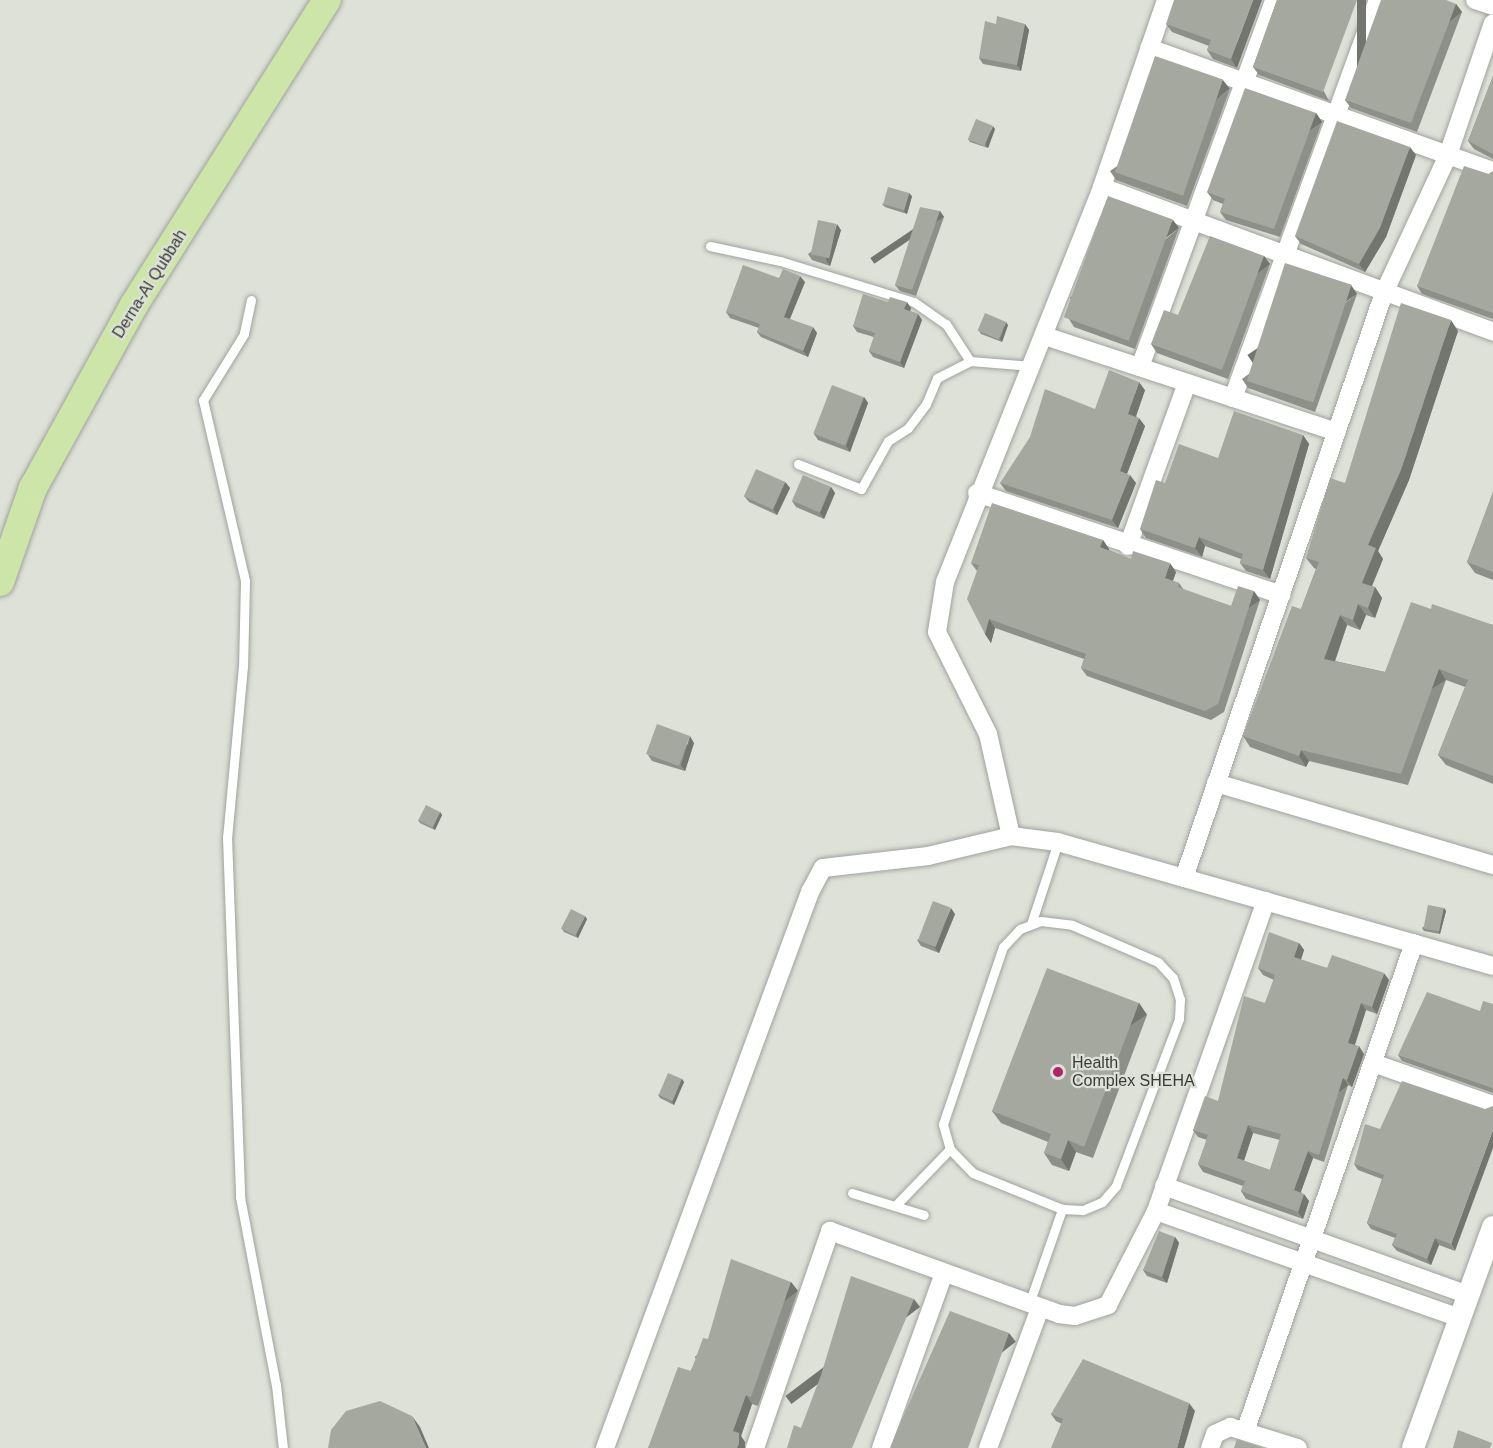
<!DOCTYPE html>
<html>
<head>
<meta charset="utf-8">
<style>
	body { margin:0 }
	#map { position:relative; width:1493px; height:1448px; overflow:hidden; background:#dde1d8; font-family:Arial,sans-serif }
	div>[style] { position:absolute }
	.roads { filter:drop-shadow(0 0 2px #9fa39b) drop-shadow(0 0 2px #9fa39b) }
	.service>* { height:9px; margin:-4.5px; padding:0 4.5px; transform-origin:4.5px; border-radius:4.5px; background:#fff }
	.minor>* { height:18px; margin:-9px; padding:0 9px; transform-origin:9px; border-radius:9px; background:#fff }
	.tertiary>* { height:22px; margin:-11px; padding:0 11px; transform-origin:11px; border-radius:11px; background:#fff }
	.primary>* { height:28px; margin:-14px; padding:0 14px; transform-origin:14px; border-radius:14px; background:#cee5aa }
	.wall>* { inset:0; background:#8d9089 }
	.shaded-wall>* { inset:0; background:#73766f; transform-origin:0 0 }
	.building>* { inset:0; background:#a4a89f; transform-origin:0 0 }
	.dots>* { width:16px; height:16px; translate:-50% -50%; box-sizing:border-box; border:3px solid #dde1d8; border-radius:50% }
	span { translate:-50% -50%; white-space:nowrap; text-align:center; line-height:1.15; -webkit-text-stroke:4.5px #dde1d8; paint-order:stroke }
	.street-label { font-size:16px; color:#393b37 }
	.poi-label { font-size:16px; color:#393b37 }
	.left { translate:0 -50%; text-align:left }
</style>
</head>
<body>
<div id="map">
	<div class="roads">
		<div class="service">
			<i style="left:710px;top:246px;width:72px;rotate:12.1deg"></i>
			<i style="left:780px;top:261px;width:140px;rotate:17deg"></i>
			<i style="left:914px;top:302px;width:39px;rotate:35deg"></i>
			<i style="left:946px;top:324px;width:44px;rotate:57deg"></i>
			<i style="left:251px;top:300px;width:35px;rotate:102deg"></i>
			<i style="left:244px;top:334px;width:78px;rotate:121.8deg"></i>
			<i style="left:203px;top:400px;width:186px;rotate:76.9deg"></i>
			<i style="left:245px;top:581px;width:85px;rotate:91.3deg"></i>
			<i style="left:243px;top:666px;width:172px;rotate:95.3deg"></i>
			<i style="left:227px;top:837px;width:360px;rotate:87.9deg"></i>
			<i style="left:240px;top:1197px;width:191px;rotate:79.2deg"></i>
			<i style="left:276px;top:1385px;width:63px;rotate:83.7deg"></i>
			<i style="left:798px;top:464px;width:68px;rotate:21.6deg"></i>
			<i style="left:861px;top:489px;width:55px;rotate:-60.6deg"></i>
			<i style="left:888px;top:441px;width:24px;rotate:-33deg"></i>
			<i style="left:908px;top:428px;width:30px;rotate:-53deg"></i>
			<i style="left:926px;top:404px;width:28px;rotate:-67deg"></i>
			<i style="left:937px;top:378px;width:37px;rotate:-27deg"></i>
			<i style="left:970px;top:361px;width:62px;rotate:4.6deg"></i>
			<i style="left:1041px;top:921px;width:31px;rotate:7deg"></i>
			<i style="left:1072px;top:925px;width:94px;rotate:23.3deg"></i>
			<i style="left:1158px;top:962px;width:22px;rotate:47deg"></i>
			<i style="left:1173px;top:978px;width:22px;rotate:72deg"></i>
			<i style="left:1180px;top:999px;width:20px;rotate:93deg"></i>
			<i style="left:1179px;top:1019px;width:178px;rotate:110.7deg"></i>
			<i style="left:1116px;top:1186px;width:21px;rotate:131deg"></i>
			<i style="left:1102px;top:1202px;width:21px;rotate:157deg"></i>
			<i style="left:1083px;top:1210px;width:21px;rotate:-177deg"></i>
			<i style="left:1062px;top:1209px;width:96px;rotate:-158deg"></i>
			<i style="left:973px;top:1173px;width:33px;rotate:-134deg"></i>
			<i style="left:950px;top:1149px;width:26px;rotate:-106deg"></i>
			<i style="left:943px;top:1124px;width:187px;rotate:-71.3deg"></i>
			<i style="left:1003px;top:947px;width:25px;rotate:-47deg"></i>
			<i style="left:1020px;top:929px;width:22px;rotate:-21deg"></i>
			<i style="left:1031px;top:924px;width:86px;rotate:-71.8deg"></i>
			<i style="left:852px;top:1193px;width:75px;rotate:17deg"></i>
			<i style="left:895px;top:1206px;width:79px;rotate:-46deg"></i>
			<i style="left:1029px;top:1304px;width:101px;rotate:-70.8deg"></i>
		</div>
		<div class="minor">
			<i style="left:1475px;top:0;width:19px;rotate:18deg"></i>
			<i style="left:1149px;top:48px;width:365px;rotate:19.7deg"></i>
			<i style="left:1102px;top:187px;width:417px;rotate:20.3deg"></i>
			<i style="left:1045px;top:336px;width:307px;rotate:18.2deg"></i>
			<i style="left:1140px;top:367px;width:391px;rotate:-69.9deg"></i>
			<i style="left:1233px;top:398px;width:424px;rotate:-70deg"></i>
			<i style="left:977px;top:493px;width:321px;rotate:18.5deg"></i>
			<i style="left:1128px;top:546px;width:173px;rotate:-70.1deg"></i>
			<i style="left:1216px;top:783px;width:289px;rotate:16.5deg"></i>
			<i style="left:1011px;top:836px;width:105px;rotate:-102.7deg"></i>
			<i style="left:988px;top:734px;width:114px;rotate:-116.6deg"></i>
			<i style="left:937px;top:632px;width:51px;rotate:-80.9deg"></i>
			<i style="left:945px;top:582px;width:425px;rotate:-68.3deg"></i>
			<i style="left:1102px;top:187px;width:198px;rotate:-71.1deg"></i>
			<i style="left:1184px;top:878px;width:618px;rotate:-71.13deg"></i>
			<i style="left:1384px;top:293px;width:152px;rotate:-65.1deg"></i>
			<i style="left:1448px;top:155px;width:139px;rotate:-71.2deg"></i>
			<i style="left:1373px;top:1063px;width:127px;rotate:19.3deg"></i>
			<i style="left:1164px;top:1186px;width:323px;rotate:19.7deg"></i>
			<i style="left:1156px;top:1211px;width:322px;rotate:19.4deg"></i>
			<i style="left:1246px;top:1429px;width:514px;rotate:-70.93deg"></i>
			<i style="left:605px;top:1448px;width:593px;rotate:-69.76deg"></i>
			<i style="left:810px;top:892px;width:27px;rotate:-62deg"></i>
			<i style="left:823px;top:868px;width:106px;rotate:-6.5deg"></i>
			<i style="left:928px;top:856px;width:85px;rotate:-13.5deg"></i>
			<i style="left:1011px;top:836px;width:47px;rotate:7.3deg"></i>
			<i style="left:1058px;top:842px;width:452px;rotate:15.9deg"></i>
			<i style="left:755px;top:1448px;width:230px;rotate:-70.9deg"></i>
			<i style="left:830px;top:1231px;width:244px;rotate:19.9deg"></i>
			<i style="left:1059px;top:1314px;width:16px;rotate:7deg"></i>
			<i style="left:1075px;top:1316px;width:35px;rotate:-18deg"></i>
			<i style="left:1108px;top:1305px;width:106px;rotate:-62.9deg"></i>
			<i style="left:1156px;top:1211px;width:329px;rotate:-70.5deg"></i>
			<i style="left:881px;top:1448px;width:186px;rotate:-70.2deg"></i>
			<i style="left:988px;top:1448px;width:149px;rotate:-69.6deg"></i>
			<i style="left:1210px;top:1448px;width:15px;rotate:-70deg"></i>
			<i style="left:1215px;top:1434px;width:17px;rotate:-25deg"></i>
			<i style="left:1230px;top:1427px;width:71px;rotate:17.2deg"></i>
		</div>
		<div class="tertiary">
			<i style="left:1413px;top:1448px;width:235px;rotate:-70.1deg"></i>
		</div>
		<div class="primary">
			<i style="left:0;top:582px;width:100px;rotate:-70.7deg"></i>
			<i style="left:33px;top:488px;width:209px;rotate:-61.1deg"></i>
			<i style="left:134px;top:305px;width:361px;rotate:-57.7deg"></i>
		</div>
	</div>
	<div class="wall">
		<i style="clip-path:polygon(1236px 0,1237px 68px,1213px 59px,1207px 50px,1209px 46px,1172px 32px,1166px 24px)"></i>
		<i style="clip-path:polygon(1277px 0,1329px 101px,1259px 75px,1253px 67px)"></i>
		<i style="clip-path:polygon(1456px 4px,1462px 12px,1417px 132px,1351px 108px,1345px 100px)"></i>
		<i style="clip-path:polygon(996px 24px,1025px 24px,1029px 30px,1021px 71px,983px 64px,979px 58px)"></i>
		<i style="clip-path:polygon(1493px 76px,1493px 159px,1474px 149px,1468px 141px)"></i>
		<i style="clip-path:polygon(1230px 89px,1187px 206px,1116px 180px,1110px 171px)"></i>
		<i style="clip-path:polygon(1316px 113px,1322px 122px,1280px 237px,1226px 220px,1220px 212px,1223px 204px,1213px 200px,1207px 192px)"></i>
		<i style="clip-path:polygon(995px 129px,988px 148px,970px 142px,968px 139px)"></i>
		<i style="clip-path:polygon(1416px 155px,1386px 237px,1365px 272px,1301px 244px,1295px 236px)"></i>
		<i style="clip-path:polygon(1493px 171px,1493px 319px,1422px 294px,1417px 286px,1489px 174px)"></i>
		<i style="clip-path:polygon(912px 196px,907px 214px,885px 207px,882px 204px)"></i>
		<i style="clip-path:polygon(940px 211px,944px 217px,916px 296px,900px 291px,895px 285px)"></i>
		<i style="clip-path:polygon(1179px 228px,1135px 349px,1074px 327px,1069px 319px)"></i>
		<i style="clip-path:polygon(841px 230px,830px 266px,812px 260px,808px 254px)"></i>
		<i style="clip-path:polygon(1264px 256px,1270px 264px,1228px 379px,1157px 353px,1151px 344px,1178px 315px)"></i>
		<i style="clip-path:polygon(779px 278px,805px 282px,790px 319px,817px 333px,808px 357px,761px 337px,757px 332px,759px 328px,730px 318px,726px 312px)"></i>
		<i style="clip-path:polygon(1357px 294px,1315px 412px,1248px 388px,1242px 379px)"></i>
		<i style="clip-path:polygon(888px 302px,911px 308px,910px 311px,918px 314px,922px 320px,904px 368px,873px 357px,869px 351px,874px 337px,857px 332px,853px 326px)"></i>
		<i style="clip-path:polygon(1008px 325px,1002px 342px,981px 334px,979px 331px)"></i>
		<i style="clip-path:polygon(1458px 331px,1409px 480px,1378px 551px,1383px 559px,1372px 586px,1375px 587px,1382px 598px,1375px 618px,1366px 615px,1360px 630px,1347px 625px,1335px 661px,1385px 672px,1431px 609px,1493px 625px,1493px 784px,1446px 765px,1438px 755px,1465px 687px,1446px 680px,1408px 785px,1309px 761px,1306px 767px,1250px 747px,1243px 736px,1301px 609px,1316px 569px,1314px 568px,1306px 558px,1345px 483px)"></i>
		<i style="clip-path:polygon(1145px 390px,1136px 416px,1145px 426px,1127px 474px,1136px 483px,1118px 528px,1006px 491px,1000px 483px,1095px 409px)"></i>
		<i style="clip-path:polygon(864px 397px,868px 403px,850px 452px,818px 440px,814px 434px)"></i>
		<i style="clip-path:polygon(1303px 435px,1309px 444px,1270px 579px,1246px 571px,1240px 563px,1241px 559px,1205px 546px,1202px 557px,1146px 538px,1140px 529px,1165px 483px,1218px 458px)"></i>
		<i style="clip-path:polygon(785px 482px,790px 488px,777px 515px,749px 502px,744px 496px)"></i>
		<i style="clip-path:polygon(831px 487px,835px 493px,824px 519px,796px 507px,792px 501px)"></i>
		<i style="clip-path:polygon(1493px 492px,1493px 580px,1475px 573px,1467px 562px)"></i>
		<i style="clip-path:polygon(1103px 540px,1109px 549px,1109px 550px,1131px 559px,1176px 572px,1173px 581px,1179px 583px,1184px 590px,1231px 606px,1260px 600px,1224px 712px,1211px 720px,1087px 676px,1081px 668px,1084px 659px,995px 628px,991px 643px,985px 634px,977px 571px,971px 563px)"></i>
		<i style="clip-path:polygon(694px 743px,685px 771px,652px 761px,648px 755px)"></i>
		<i style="clip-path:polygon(440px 812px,442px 815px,435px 830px,420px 823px,418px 820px)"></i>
		<i style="clip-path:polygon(1444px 908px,1446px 911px,1440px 934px,1424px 931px,1422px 928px)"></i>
		<i style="clip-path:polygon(955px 914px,939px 953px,921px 946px,917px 940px)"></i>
		<i style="clip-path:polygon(587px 919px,578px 938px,564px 932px,562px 929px)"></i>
		<i style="clip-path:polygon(evenodd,1299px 943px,1304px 950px,1301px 960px,1327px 968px,1389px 980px,1377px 1014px,1366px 1010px,1355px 1045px,1364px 1054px,1352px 1087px,1348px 1085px,1324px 1162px,1313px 1158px,1301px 1192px,1309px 1201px,1303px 1219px,1246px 1199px,1241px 1191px,1243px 1186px,1203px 1172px,1198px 1164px,1207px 1140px,1198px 1137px,1193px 1130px,1218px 1101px,1265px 1003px,1274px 980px,1263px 975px,1258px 968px,1299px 943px,1253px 1133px,1280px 1140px,1270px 1170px,1244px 1161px,1253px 1133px)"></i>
		<i style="clip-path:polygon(1139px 1003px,1147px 1015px,1093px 1158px,1076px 1152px,1069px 1171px,1052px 1165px,1044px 1153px,1048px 1142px,1001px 1123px,992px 1111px)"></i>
		<i style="clip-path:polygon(1493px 1004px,1493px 1093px,1402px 1061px,1398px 1055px)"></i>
		<i style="clip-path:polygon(682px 1079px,684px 1082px,674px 1105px,660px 1098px,658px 1095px)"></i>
		<i style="clip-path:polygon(1380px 1129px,1455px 1251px,1439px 1245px,1431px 1265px,1397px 1251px,1392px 1245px,1395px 1238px,1371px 1229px,1367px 1223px,1382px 1179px,1358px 1170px,1354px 1164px)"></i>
		<i style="clip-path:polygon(1175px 1237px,1179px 1243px,1167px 1283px,1147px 1276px,1143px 1270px)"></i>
		<i style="clip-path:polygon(791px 1282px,798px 1291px,758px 1406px,752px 1404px,741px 1436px,745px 1442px,745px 1448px,648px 1448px,708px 1339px)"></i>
		<i style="clip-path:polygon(1195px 1411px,1062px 1424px,1056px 1421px,1051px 1414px)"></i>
	</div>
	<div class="shaded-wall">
		<i style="clip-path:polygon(1253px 0,1262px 0,1237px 68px,1231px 59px)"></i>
		<i style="left:1357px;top:0;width:9px;height:98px"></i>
		<i style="left:1456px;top:4px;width:10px;height:127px;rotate:53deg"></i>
		<i style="clip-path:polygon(1025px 24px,1029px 30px,1021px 71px,1017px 65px)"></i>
		<i style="left:1223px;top:80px;width:11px;height:126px;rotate:52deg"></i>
		<i style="left:1316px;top:113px;width:11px;height:123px;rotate:56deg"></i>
		<i style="clip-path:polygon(993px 126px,995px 129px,988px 148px,985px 144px)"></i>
		<i style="clip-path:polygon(1410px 147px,1416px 155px,1386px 237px,1365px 272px,1359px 264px)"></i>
		<i style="clip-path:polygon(909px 193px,912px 196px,907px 214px,904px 211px)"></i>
		<i style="left:940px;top:211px;width:7px;height:84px;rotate:56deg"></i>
		<i style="left:1173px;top:220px;width:10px;height:129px;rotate:53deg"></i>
		<i style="clip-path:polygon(837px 224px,841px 230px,830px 266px,826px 260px)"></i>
		<i style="left:1264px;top:256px;width:10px;height:121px;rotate:53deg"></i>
		<i style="clip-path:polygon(800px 276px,805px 282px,788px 323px,784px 317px)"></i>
		<i style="left:1351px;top:285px;width:11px;height:125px;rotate:56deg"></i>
		<i style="clip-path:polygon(907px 302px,911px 308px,909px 315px,904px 309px)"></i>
		<i style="clip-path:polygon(918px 314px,922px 320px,904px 368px,900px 362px)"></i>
		<i style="clip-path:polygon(1451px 320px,1458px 331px,1409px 480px,1378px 551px,1383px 559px,1369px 593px,1362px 583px,1368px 545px)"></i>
		<i style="clip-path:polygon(1006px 322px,1008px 325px,1002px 342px,1000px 339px)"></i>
		<i style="clip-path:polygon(813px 327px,817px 333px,808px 357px,803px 351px)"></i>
		<i style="clip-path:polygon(1139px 382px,1145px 390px,1134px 422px,1128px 414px)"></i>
		<i style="clip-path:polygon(864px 397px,868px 403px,850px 452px,846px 446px)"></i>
		<i style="clip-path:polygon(1139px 418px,1145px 426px,1125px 479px,1120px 471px)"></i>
		<i style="clip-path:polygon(1303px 435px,1309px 444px,1270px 579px,1263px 570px)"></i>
		<i style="clip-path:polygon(1130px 475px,1136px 483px,1118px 528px,1112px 520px)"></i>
		<i style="clip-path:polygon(785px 482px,790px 488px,777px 515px,773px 509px)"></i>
		<i style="clip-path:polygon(831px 487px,835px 493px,824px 519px,820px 513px)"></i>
		<i style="clip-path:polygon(1199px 537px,1205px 546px,1202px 557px,1195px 548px)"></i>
		<i style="clip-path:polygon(1103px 540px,1109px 549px,1106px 556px,1100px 547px)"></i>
		<i style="clip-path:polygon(1170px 563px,1176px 572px,1171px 586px,1165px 578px)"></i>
		<i style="clip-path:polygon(1375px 587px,1382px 598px,1375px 618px,1368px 608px)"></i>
		<i style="left:1254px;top:591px;width:11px;height:119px;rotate:56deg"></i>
		<i style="clip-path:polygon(1358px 604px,1366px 615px,1360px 630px,1353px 620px)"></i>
		<i style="clip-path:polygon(1340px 615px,1347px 625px,1332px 670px,1324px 659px)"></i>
		<i style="clip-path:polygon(989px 619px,995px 628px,991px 643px,985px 634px)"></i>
		<i style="left:1439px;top:669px;width:13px;height:112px;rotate:58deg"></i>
		<i style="clip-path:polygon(690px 736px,694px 743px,685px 771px,681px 765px)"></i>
		<i style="clip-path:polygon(1301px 750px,1309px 761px,1306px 767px,1299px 756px)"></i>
		<i style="clip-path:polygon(440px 812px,442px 815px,435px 830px,433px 827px)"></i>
		<i style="clip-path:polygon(951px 908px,955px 914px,939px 953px,934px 947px)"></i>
		<i style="clip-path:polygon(1444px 908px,1446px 911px,1440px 934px,1438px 931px)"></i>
		<i style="clip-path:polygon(585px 916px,587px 919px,578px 938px,576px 935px)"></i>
		<i style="clip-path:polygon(1299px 943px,1304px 950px,1299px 965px,1294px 957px)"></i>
		<i style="clip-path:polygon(1384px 973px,1389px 980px,1377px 1014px,1372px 1007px)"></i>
		<i style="left:1139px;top:1003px;width:14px;height:154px;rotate:56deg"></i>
		<i style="clip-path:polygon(1361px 1003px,1366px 1010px,1353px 1050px,1348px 1043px)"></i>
		<i style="clip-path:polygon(1359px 1046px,1364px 1054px,1352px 1087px,1347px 1080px)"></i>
		<i style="left:1343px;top:1078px;width:9px;height:81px;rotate:54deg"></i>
		<i style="clip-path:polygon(682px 1079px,684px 1082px,674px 1105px,672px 1102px)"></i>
		<i style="clip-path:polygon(1248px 1125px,1253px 1133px,1242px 1166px,1237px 1158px)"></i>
		<i style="clip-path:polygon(1493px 1130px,1493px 1148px,1455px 1251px,1451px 1244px)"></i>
		<i style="clip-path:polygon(1068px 1140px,1076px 1152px,1069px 1171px,1061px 1159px)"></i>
		<i style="clip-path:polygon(1308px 1151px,1313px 1158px,1299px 1197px,1294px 1190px)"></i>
		<i style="clip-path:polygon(1304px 1194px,1309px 1201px,1303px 1219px,1298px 1212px)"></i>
		<i style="clip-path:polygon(1175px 1237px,1179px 1243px,1167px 1283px,1162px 1277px)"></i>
		<i style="clip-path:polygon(1435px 1238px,1439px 1245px,1431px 1265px,1427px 1259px)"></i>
		<i style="left:791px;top:1282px;width:11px;height:122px;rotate:52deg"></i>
		<i style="left:914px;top:1299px;width:10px;height:161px;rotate:53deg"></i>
		<i style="left:1009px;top:1333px;width:11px;height:122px;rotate:52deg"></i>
		<i style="clip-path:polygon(746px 1395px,752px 1404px,741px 1436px,745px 1442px,745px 1448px,737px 1448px,733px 1431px)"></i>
		<i style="clip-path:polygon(1189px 1403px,1195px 1411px,1184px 1448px,1177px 1448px)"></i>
		<i style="clip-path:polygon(412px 1416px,420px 1427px,429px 1448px,426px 1448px)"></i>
	</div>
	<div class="building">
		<i style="clip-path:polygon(1174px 0,1253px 0,1231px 59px,1207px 50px,1211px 40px,1166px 24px)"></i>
		<i style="clip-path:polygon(1277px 0,1357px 0,1323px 92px,1253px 67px)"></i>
		<i style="clip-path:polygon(1381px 0,1446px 0,1456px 4px,1411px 123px,1345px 100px)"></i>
		<i style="clip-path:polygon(997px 16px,1025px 24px,1017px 65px,979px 58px,985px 21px,996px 24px)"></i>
		<i style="left:1155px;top:56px;width:72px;height:123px;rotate:19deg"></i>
		<i style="clip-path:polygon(1493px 76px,1493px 154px,1468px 141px)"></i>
		<i style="clip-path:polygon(1245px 88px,1316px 113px,1274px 229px,1220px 212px,1225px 199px,1207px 192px)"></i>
		<i style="left:976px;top:119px;width:18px;height:22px;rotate:22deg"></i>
		<i style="clip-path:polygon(1337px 121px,1410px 147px,1380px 228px,1359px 264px,1295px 236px)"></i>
		<i style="clip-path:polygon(1464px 166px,1489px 174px,1493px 171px,1493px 313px,1417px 286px)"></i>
		<i style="left:888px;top:187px;width:22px;height:18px;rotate:16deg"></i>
		<i style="left:1108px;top:196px;width:69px;height:129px;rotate:20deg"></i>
		<i style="clip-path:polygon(920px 207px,940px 211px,912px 290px,895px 285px)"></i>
		<i style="left:818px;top:220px;width:19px;height:35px;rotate:12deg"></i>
		<i style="clip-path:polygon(1210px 236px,1264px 256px,1222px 370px,1151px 344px,1164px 310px,1178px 315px)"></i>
		<i style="left:1285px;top:263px;width:70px;height:124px;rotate:18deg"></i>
		<i style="clip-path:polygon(743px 265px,779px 278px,783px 269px,800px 276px,784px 317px,813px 327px,803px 351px,757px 332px,760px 324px,726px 312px)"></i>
		<i style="clip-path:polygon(863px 294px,888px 302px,890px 297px,907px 302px,904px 309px,918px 314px,900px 362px,869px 351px,875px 333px,853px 326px)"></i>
		<i style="clip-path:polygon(1401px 303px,1451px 320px,1401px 470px,1368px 545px,1376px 548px,1362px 583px,1375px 587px,1368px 608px,1358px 604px,1353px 620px,1340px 615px,1324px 659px,1385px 672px,1411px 602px,1431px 609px,1432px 604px,1493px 625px,1493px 776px,1438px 755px,1468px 680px,1439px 669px,1401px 774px,1301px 750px,1299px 756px,1243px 736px,1292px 606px,1301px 609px,1319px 562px,1306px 558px,1330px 478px,1345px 483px)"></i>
		<i style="left:985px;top:313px;width:23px;height:19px;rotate:23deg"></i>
		<i style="clip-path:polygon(1109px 370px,1139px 382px,1128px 414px,1139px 418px,1120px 471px,1130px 475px,1112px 520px,1000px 483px,1030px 437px,1045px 389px,1095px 409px)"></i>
		<i style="left:832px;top:385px;width:34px;height:52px;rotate:21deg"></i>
		<i style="clip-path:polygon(1234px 411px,1303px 435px,1263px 570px,1240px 563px,1243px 554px,1199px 537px,1195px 548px,1140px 529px,1156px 480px,1165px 483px,1179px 444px,1218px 458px)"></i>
		<i style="left:756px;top:469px;width:32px;height:30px;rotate:24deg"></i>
		<i style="left:803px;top:475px;width:30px;height:28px;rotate:23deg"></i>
		<i style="clip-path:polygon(1493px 492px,1493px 572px,1467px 562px)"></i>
		<i style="clip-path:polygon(992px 503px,1103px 540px,1100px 547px,1131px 559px,1133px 551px,1170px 563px,1165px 578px,1179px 583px,1178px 587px,1231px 606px,1238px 586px,1254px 591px,1218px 704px,1205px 711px,1081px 668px,1086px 654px,989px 619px,985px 634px,967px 599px,979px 565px,971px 563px)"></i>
		<i style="left:657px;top:724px;width:35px;height:32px;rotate:20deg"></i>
		<i style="left:426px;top:805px;width:16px;height:17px;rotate:27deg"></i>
		<i style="left:933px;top:901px;width:19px;height:42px;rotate:21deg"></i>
		<i style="left:1428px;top:905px;width:16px;height:24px;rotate:11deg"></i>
		<i style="left:571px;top:909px;width:16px;height:22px;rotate:27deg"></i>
		<i style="clip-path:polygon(evenodd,1269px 932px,1299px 943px,1294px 957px,1327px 968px,1332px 955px,1384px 973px,1372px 1007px,1361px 1003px,1348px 1043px,1359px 1046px,1347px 1080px,1343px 1078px,1319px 1155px,1308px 1151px,1294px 1190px,1304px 1194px,1298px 1212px,1241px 1191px,1245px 1181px,1198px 1164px,1208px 1135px,1193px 1130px,1205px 1096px,1218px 1101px,1244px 996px,1265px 1003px,1275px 975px,1258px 968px,1269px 932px,1248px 1125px,1281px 1134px,1270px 1170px,1237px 1158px,1248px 1125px)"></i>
		<i style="clip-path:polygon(1047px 968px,1139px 1003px,1084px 1147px,1068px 1140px,1061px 1159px,1044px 1153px,1051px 1134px,992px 1111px)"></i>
		<i style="clip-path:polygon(1427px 992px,1480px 1011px,1483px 1001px,1493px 1004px,1493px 1090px,1492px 1088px,1398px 1055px)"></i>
		<i style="left:668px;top:1073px;width:15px;height:24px;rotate:23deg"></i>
		<i style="clip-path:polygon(1402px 1081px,1485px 1109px,1493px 1106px,1493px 1130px,1451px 1244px,1435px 1238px,1427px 1259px,1392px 1245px,1397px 1234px,1367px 1223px,1384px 1175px,1354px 1164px,1365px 1124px,1380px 1129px)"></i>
		<i style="clip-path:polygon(1159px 1231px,1175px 1237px,1162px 1277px,1143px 1270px)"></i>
		<i style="clip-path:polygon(731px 1259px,791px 1282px,751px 1397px,746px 1395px,733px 1431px,739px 1433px,739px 1444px,737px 1448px,648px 1448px,678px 1367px,691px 1371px,703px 1338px,708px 1339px)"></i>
		<i style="clip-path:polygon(851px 1276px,914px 1299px,852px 1448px,787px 1448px,794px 1425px,801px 1428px,821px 1375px)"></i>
		<i style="clip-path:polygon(950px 1311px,1009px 1333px,968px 1448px,890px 1448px,895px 1435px)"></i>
		<i style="clip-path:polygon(1083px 1359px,1189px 1403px,1177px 1448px,1051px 1448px,1063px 1419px,1051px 1414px)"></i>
		<i style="clip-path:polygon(380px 1401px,412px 1416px,426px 1448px,328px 1448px,331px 1430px,346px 1411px)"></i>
		<i style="clip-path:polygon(1458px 1430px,1492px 1443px,1490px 1448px,1453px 1448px)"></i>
		<i style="clip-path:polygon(1237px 1439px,1263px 1448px,1234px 1448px)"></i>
	</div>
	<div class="dots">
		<i style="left:1058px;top:1072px;background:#ae2568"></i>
	</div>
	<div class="street-label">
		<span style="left:150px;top:284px;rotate:-58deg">Derna-Al Qubbah</span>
	</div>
	<div class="poi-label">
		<span class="left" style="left:1072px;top:1072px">Health<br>Complex SHEHA</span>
	</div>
</div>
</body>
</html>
